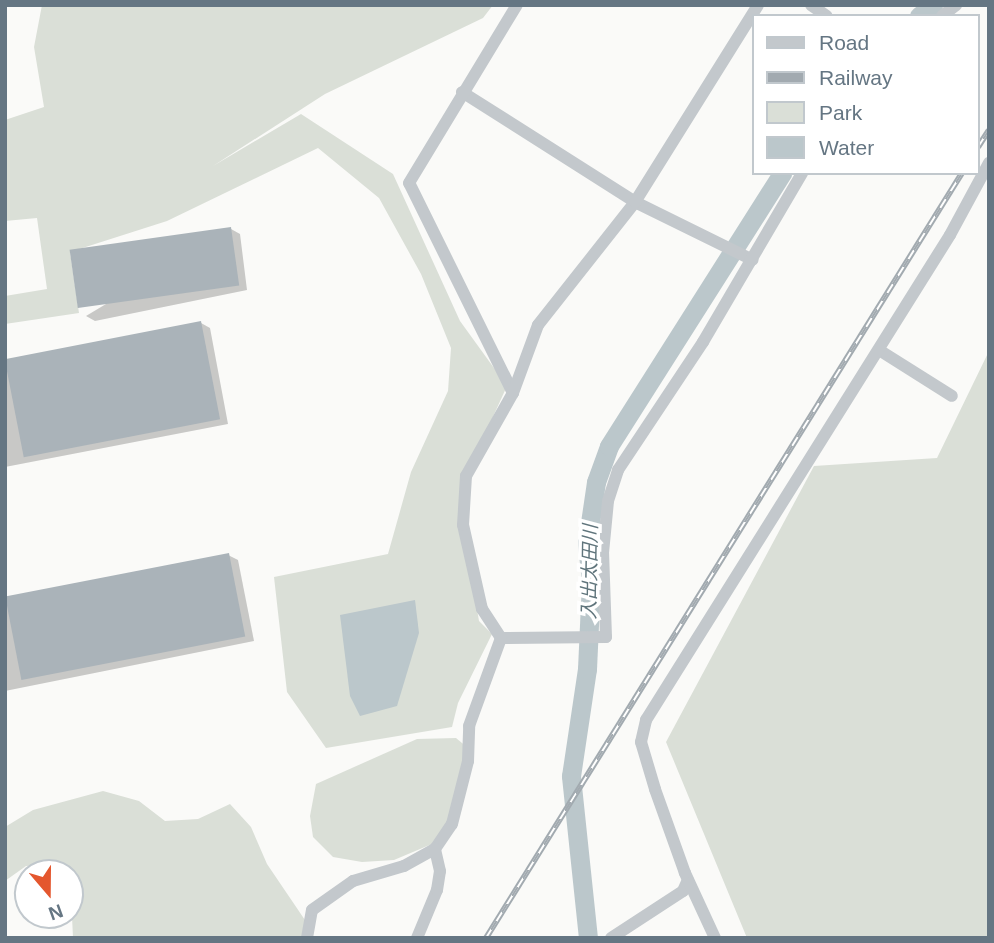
<!DOCTYPE html>
<html>
<head>
<meta charset="utf-8">
<style>
	body { margin:0 }
	#map { position:relative; width:994px; height:943px; overflow:hidden; background:#fafaf8; font-family:Arial,"Noto Sans JP",sans-serif }
	div>[style] { position:absolute }
	.green>* { inset:0; background:#dadfd7 }
	.water>* { inset:0; background:#bbc7cb }
	.shadow>* { inset:0; background:#0003 }
	.river>* { height:19px; margin:-9.5px; padding:0 9.5px; transform-origin:9.5px; border-radius:9.5px; background:#bbc7cb }
	.building>* { inset:0; background:#aab3b9; transform-origin:0 0 }
	.minor>* { height:12px; margin:-6px; padding:0 6px; transform-origin:6px; border-radius:6px; background:#c3c8cc }
	.rail>* { height:6px; margin-top:-3px; transform-origin:0; background:repeating-linear-gradient(90deg,#fff 0 10px,#a2aab0 0 20px); box-sizing:border-box; border-block:2px solid #a2aab0 }
	span { translate:-50% -50%; white-space:nowrap; text-align:center; line-height:1.15; -webkit-text-stroke:7px #fff; paint-order:stroke }
	.water-label { font-size:19px; color:#60757c; font-style:italic }
	.frame { position:absolute; inset:0; border:7px solid #657683; pointer-events:none }
	.legend { position:absolute; left:752px; top:14px; width:228px; height:161px; box-sizing:border-box; background:#fff; border:2px solid #c1c8cd; margin:0; padding:9px 12px; list-style:none; font-size:21px; color:#657683 }
	.legend li { display:flex; align-items:center; gap:14px; height:35px }
	.legend b { width:35px; border:2px solid #c1c8cd }
	.north { position:absolute; left:14px; top:859px; width:70px; height:70px; box-sizing:border-box; background:#fff; border:2px solid #c1c8cd; border-radius:50%; rotate:160deg; font-size:19px; font-weight:700; line-height:28px; text-align:center; color:#657683 }
	.north::after { content:''; display:block; margin:auto; width:24px; height:32px; background:#e4572e; clip-path:polygon(50% 0,100% 100%,50% 72%,0 100%) }
</style>
</head>
<body>
<div id="map">
	<div class="green">
		<i style="clip-path:polygon(42px 5px,493px 5px,483px 18px,325px 94px,213px 166px,301px 114px,393px 174px,460px 321px,507px 386px,466px 476px,463px 525px,479px 621px,492px 634px,458px 703px,452px 727px,326px 748px,287px 692px,274px 577px,388px 554px,411px 472px,448px 391px,451px 348px,421px 274px,379px 198px,318px 148px,167px 221px,70px 252px,79px 313px,5px 324px,5px 296px,47px 289px,37px 218px,5px 221px,5px 120px,44px 107px,34px 47px)"></i>
		<i style="clip-path:polygon(989px 351px,989px 938px,747px 938px,666px 742px,814px 466px,937px 458px)"></i>
		<i style="clip-path:polygon(456px 738px,468px 748px,464px 795px,439px 841px,394px 860px,362px 862px,333px 857px,313px 837px,310px 816px,316px 784px,417px 739px)"></i>
		<i style="clip-path:polygon(103px 791px,139px 801px,165px 821px,198px 819px,230px 804px,251px 827px,267px 864px,309px 926px,305px 938px,73px 938px,70px 873px,56px 873px,52px 865px,26px 866px,5px 881px,5px 827px,33px 810px)"></i>
	</div>
	<div class="water">
		<i style="clip-path:polygon(415px 600px,419px 633px,397px 706px,360px 716px,350px 696px,340px 615px)"></i>
	</div>
	<div class="shadow">
		<i style="clip-path:polygon(231px 229px,240px 234px,247px 290px,95px 321px,86px 316px)"></i>
		<i style="clip-path:polygon(201px 323px,210px 328px,228px 424px,5px 467px,5px 360px)"></i>
		<i style="clip-path:polygon(228px 555px,238px 560px,254px 641px,5px 691px,5px 600px)"></i>
	</div>
	<div class="river">
		<i style="left:919px;top:16px;width:18px;rotate:-38deg"></i>
		<i style="left:588px;top:938px;width:163px;rotate:-96deg"></i>
		<i style="left:571px;top:776px;width:108px;rotate:-81.5deg"></i>
		<i style="left:587px;top:669px;width:87px;rotate:-87.4deg"></i>
		<i style="left:591px;top:582px;width:39px;rotate:-96deg"></i>
		<i style="left:587px;top:543px;width:62px;rotate:-81.6deg"></i>
		<i style="left:596px;top:482px;width:38px;rotate:-70deg"></i>
		<i style="left:609px;top:446px;width:323px;rotate:-57.6deg"></i>
	</div>
	<div class="building">
		<i style="left:231px;top:227px;width:59px;height:163px;rotate:82deg"></i>
		<i style="left:201px;top:321px;width:100px;height:200px;rotate:79deg"></i>
		<i style="left:229px;top:553px;width:85px;height:228px;rotate:79deg"></i>
	</div>
	<div class="minor">
		<i style="left:811px;top:5px;width:19px;rotate:35deg"></i>
		<i style="left:942px;top:16px;width:18px;rotate:-38deg"></i>
		<i style="left:462px;top:92px;width:205px;rotate:32.4deg"></i>
		<i style="left:635px;top:202px;width:131px;rotate:26.2deg"></i>
		<i style="left:879px;top:350px;width:86px;rotate:32.2deg"></i>
		<i style="left:513px;top:393px;width:234px;rotate:-116.3deg"></i>
		<i style="left:409px;top:183px;width:208px;rotate:-58.8deg"></i>
		<i style="left:501px;top:638px;width:105px;rotate:-0.5deg"></i>
		<i style="left:606px;top:637px;width:84px;rotate:-92deg"></i>
		<i style="left:603px;top:553px;width:52px;rotate:-84.5deg"></i>
		<i style="left:608px;top:501px;width:33px;rotate:-72deg"></i>
		<i style="left:618px;top:470px;width:154px;rotate:-56.4deg"></i>
		<i style="left:703px;top:342px;width:196px;rotate:-59.6deg"></i>
		<i style="left:307px;top:938px;width:28px;rotate:-80deg"></i>
		<i style="left:312px;top:910px;width:50px;rotate:-35.3deg"></i>
		<i style="left:353px;top:881px;width:53px;rotate:-16.4deg"></i>
		<i style="left:404px;top:866px;width:35px;rotate:-29deg"></i>
		<i style="left:435px;top:849px;width:30px;rotate:-56deg"></i>
		<i style="left:452px;top:824px;width:65px;rotate:-75.7deg"></i>
		<i style="left:468px;top:761px;width:35px;rotate:-88deg"></i>
		<i style="left:469px;top:726px;width:94px;rotate:-70deg"></i>
		<i style="left:501px;top:638px;width:35px;rotate:-123deg"></i>
		<i style="left:482px;top:609px;width:86px;rotate:-102.7deg"></i>
		<i style="left:463px;top:525px;width:49px;rotate:-86.5deg"></i>
		<i style="left:466px;top:476px;width:95px;rotate:-60.5deg"></i>
		<i style="left:513px;top:393px;width:72px;rotate:-69.8deg"></i>
		<i style="left:538px;top:325px;width:157px;rotate:-51.7deg"></i>
		<i style="left:635px;top:202px;width:232px;rotate:-58deg"></i>
		<i style="left:417px;top:938px;width:52px;rotate:-67.4deg"></i>
		<i style="left:437px;top:890px;width:19px;rotate:-81deg"></i>
		<i style="left:440px;top:871px;width:23px;rotate:-103deg"></i>
		<i style="left:611px;top:938px;width:86px;rotate:-33.1deg"></i>
		<i style="left:683px;top:891px;width:12px;rotate:-66deg"></i>
		<i style="left:715px;top:938px;width:72px;rotate:-114.8deg"></i>
		<i style="left:685px;top:873px;width:89px;rotate:-109.7deg"></i>
		<i style="left:655px;top:789px;width:49px;rotate:-106.6deg"></i>
		<i style="left:641px;top:742px;width:23px;rotate:-77deg"></i>
		<i style="left:646px;top:720px;width:572px;rotate:-57.92deg"></i>
		<i style="left:950px;top:235px;width:82px;rotate:-61.6deg"></i>
	</div>
	<div class="rail">
		<i style="left:978px;top:147px;width:20px;rotate:-57deg"></i>
		<i style="left:486px;top:938px;width:901px;rotate:-58.11deg"></i>
	</div>
	<div class="water-label">
		<span style="left:590px;top:572px;rotate:-89deg">入出太田川</span>
	</div>
	<div class="frame"></div>
	<ul class="legend">
	<li><b style="height:9px;background:#c3c8cc"></b>Road</li>
	<li><b style="height:9px;background:#a2aab0"></b>Railway</li>
	<li><b style="height:19px;background:#dadfd7"></b>Park</li>
	<li><b style="height:19px;background:#bbc7cb"></b>Water</li>
	</ul>
	<div class="north">N</div>
</div>
</body>
</html>
